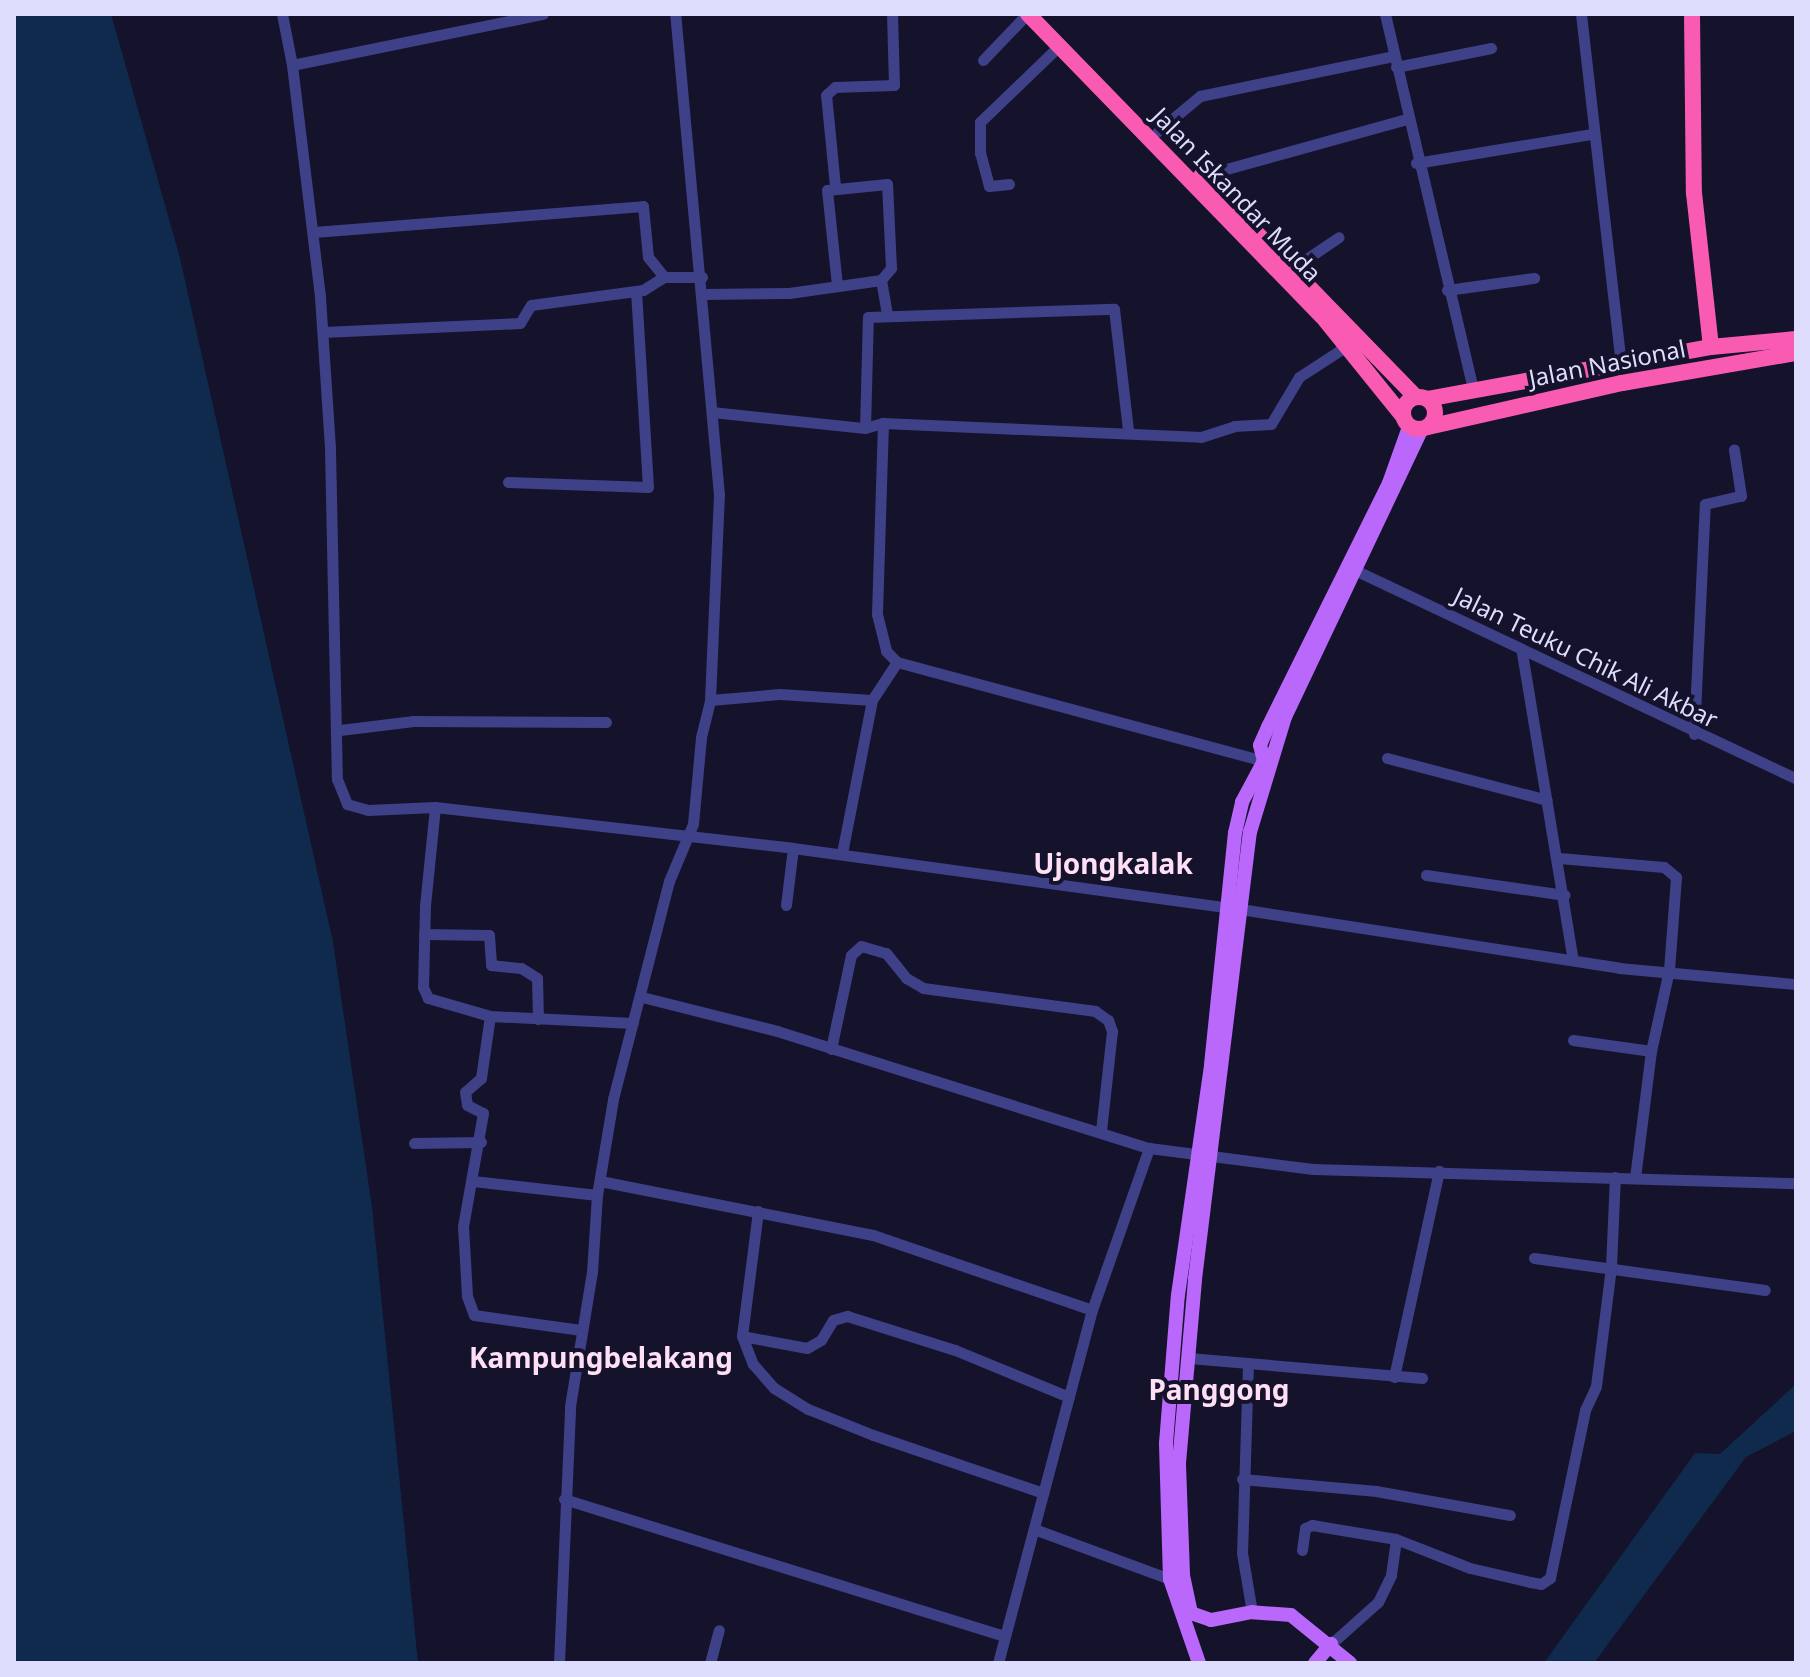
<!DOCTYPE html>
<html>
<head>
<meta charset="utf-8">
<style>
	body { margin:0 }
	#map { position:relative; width:1810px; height:1677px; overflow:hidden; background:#15122b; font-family:"Noto Sans",sans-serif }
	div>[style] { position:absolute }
	.water>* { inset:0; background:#0f2a4d }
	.minor>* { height:11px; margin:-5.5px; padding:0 5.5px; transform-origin:5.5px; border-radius:5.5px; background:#3e4088 }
	.major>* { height:14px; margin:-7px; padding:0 7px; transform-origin:7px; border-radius:7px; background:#ba67fb }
	.highway>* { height:16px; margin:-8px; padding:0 8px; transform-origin:8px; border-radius:8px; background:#fa5bb2 }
	.highway>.ring { margin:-8px; padding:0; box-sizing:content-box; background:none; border:16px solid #fa5bb2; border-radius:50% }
	span { translate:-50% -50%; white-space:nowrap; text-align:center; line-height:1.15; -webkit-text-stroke:8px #15122b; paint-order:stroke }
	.street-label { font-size:24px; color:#deddfe }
	.quarter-label { font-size:28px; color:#fedff5; font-weight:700 }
	.frame { position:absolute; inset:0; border:16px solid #deddfe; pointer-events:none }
</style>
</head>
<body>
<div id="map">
	<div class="water">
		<i style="clip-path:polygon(14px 14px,111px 14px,180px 258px,333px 942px,372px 1207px,418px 1663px,14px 1663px)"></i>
		<i style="clip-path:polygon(1796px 1384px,1796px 1431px,1746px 1457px,1594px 1663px,1544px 1663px,1695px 1453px,1720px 1454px)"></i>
	</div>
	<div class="minor">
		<i style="left:282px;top:14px;width:52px;rotate:78.9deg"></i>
		<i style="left:292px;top:65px;width:256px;rotate:-11.5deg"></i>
		<i style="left:1385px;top:14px;width:388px;rotate:76.8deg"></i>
		<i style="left:1581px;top:14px;width:355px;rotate:83.5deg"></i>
		<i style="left:983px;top:60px;width:64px;rotate:-46.3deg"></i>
		<i style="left:292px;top:65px;width:234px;rotate:83.1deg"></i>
		<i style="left:320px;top:297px;width:152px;rotate:86.2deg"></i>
		<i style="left:330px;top:449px;width:330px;rotate:88.8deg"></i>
		<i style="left:337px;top:779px;width:27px;rotate:68deg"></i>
		<i style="left:347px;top:804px;width:22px;rotate:16deg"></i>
		<i style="left:368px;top:810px;width:67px;rotate:-2.6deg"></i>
		<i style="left:435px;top:807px;width:360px;rotate:6.5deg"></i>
		<i style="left:793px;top:848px;width:436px;rotate:7.8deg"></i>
		<i style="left:1396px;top:67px;width:97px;rotate:-11.3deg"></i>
		<i style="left:1158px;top:131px;width:55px;rotate:-39.8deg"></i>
		<i style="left:1200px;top:96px;width:197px;rotate:-11.7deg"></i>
		<i style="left:1416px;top:163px;width:177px;rotate:-9.4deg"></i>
		<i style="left:1201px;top:176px;width:213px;rotate:-15.5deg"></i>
		<i style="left:1009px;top:184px;width:20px;rotate:174deg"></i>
		<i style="left:989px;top:186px;width:34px;rotate:-105deg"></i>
		<i style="left:980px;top:153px;width:31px;rotate:-90deg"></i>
		<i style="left:980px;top:122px;width:111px;rotate:-43.9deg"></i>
		<i style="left:835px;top:186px;width:91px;rotate:-95.6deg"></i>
		<i style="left:826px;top:95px;width:12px;rotate:-42deg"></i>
		<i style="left:835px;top:87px;width:59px;rotate:-1.9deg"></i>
		<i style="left:894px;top:85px;width:71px;rotate:-91.6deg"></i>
		<i style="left:314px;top:232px;width:330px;rotate:-4.5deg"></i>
		<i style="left:643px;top:206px;width:51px;rotate:84.4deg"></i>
		<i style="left:648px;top:257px;width:26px;rotate:51deg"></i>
		<i style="left:1293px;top:268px;width:55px;rotate:-34deg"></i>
		<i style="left:881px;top:280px;width:36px;rotate:80deg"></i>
		<i style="left:1447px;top:290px;width:88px;rotate:-7.9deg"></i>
		<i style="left:703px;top:294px;width:86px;rotate:-0.7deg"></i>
		<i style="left:789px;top:293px;width:93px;rotate:-8deg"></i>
		<i style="left:881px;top:280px;width:16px;rotate:-50deg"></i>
		<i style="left:891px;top:268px;width:84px;rotate:-92.7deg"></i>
		<i style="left:887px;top:184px;width:60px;rotate:174.3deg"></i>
		<i style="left:827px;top:190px;width:96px;rotate:84deg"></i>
		<i style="left:323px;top:332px;width:197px;rotate:-2.6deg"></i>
		<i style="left:520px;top:323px;width:21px;rotate:-59deg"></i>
		<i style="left:531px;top:305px;width:113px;rotate:-7.6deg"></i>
		<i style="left:643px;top:290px;width:25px;rotate:-32deg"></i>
		<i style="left:664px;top:277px;width:38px"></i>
		<i style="left:712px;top:412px;width:154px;rotate:6deg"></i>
		<i style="left:865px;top:428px;width:19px;rotate:-16deg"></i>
		<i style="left:883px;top:423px;width:318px;rotate:2.5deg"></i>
		<i style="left:1201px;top:437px;width:35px;rotate:-18deg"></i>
		<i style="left:1234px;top:426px;width:37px;rotate:-3deg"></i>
		<i style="left:1271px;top:424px;width:55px;rotate:-59.2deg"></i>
		<i style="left:1299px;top:377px;width:59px;rotate:-33.1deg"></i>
		<i style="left:883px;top:423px;width:191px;rotate:91.8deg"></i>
		<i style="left:877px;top:614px;width:38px;rotate:76deg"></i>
		<i style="left:886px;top:651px;width:16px;rotate:45deg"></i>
		<i style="left:897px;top:662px;width:380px;rotate:15.1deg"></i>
		<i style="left:865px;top:428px;width:111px;rotate:-88.5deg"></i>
		<i style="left:868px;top:317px;width:246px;rotate:-1.9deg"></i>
		<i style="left:1114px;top:309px;width:122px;rotate:83.4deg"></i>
		<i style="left:508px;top:482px;width:140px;rotate:2deg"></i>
		<i style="left:648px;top:487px;width:196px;rotate:-93.5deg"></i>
		<i style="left:1359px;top:572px;width:484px;rotate:25.3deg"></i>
		<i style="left:1522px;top:653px;width:307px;rotate:80.6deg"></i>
		<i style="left:710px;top:700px;width:70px;rotate:-4.9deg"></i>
		<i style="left:780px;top:694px;width:92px;rotate:3.7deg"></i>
		<i style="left:340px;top:730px;width:74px;rotate:-7deg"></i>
		<i style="left:413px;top:721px;width:193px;rotate:0.3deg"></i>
		<i style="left:1694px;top:734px;width:230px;rotate:-87.3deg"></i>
		<i style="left:1705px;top:504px;width:37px;rotate:-13deg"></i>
		<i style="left:1741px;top:496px;width:47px;rotate:-98.7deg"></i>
		<i style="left:1387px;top:758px;width:165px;rotate:14.7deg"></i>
		<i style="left:435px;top:807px;width:100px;rotate:95.8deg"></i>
		<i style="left:425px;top:906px;width:81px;rotate:91.4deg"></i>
		<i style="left:423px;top:987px;width:12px;rotate:66deg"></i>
		<i style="left:428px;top:998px;width:65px;rotate:16.2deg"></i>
		<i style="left:490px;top:1016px;width:143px;rotate:2.8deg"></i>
		<i style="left:842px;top:853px;width:156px;rotate:-78.9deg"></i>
		<i style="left:872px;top:700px;width:45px;rotate:-56.7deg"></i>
		<i style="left:1559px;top:858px;width:105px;rotate:4.9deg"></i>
		<i style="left:1664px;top:867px;width:16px;rotate:40deg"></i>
		<i style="left:1676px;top:877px;width:93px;rotate:94.3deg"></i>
		<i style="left:1669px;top:970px;width:83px;rotate:102.5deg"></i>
		<i style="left:1651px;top:1051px;width:127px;rotate:97.2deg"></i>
		<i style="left:1426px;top:875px;width:140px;rotate:8.2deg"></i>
		<i style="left:786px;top:905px;width:57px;rotate:-83deg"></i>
		<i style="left:1240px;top:909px;width:384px;rotate:8.8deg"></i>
		<i style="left:1619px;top:968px;width:178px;rotate:5.2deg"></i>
		<i style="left:424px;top:934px;width:65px;rotate:0.9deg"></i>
		<i style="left:489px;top:935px;width:30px;rotate:86deg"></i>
		<i style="left:491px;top:965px;width:30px;rotate:6deg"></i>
		<i style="left:521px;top:968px;width:19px;rotate:32deg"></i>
		<i style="left:537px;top:978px;width:41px;rotate:88.6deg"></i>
		<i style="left:642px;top:997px;width:139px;rotate:14.1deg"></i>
		<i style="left:777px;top:1031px;width:390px;rotate:17.5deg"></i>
		<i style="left:1149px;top:1148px;width:165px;rotate:7.3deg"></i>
		<i style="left:1313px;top:1169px;width:483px;rotate:1.7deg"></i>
		<i style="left:490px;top:1016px;width:63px;rotate:98.3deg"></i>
		<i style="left:481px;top:1078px;width:21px;rotate:139deg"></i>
		<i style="left:465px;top:1092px;width:13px;rotate:81deg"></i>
		<i style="left:467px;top:1105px;width:18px;rotate:27deg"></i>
		<i style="left:483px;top:1113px;width:115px;rotate:100deg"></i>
		<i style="left:463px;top:1226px;width:70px;rotate:86.7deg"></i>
		<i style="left:467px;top:1296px;width:20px;rotate:70deg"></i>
		<i style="left:474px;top:1315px;width:108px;rotate:8deg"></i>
		<i style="left:1573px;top:1040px;width:79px;rotate:8deg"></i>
		<i style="left:831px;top:1049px;width:96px;rotate:-78deg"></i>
		<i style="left:851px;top:955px;width:13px;rotate:-42deg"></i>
		<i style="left:861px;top:946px;width:26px;rotate:16deg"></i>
		<i style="left:886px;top:953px;width:32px;rotate:51deg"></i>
		<i style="left:906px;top:978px;width:20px;rotate:30deg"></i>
		<i style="left:923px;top:988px;width:174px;rotate:7.6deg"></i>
		<i style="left:1095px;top:1011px;width:16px;rotate:35deg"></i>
		<i style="left:1108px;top:1020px;width:12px;rotate:70deg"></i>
		<i style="left:1112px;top:1031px;width:101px;rotate:96.3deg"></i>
		<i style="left:414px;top:1143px;width:67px;rotate:-0.9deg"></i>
		<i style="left:473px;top:1181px;width:125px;rotate:6.4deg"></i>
		<i style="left:600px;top:1181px;width:278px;rotate:11.2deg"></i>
		<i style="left:873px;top:1235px;width:231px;rotate:18.9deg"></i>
		<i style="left:758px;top:1211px;width:126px;rotate:97.3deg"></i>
		<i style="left:742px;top:1336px;width:30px;rotate:69deg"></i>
		<i style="left:753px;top:1364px;width:32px;rotate:49deg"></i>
		<i style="left:774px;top:1388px;width:40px;rotate:32deg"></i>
		<i style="left:808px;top:1409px;width:70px;rotate:21.8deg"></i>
		<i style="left:873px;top:1435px;width:180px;rotate:18.8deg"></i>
		<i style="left:1534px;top:1258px;width:233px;rotate:7.9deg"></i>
		<i style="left:742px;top:1336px;width:66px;rotate:10.5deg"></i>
		<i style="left:807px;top:1348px;width:16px;rotate:-30deg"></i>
		<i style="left:821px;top:1340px;width:23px;rotate:-59deg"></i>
		<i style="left:833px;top:1320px;width:15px;rotate:-16deg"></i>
		<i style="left:847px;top:1316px;width:113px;rotate:17.5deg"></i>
		<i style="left:955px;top:1350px;width:123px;rotate:22.4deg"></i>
		<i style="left:1189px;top:1358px;width:234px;rotate:4.9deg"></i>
		<i style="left:1248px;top:1364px;width:189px;rotate:91.8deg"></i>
		<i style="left:1242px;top:1553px;width:60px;rotate:80.4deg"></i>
		<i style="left:1394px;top:1377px;width:211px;rotate:-77.7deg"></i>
		<i style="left:1242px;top:1479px;width:135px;rotate:5.1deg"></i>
		<i style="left:1376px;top:1491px;width:136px;rotate:10.2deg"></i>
		<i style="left:564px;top:1499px;width:461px;rotate:17.3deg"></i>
		<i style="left:1034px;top:1529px;width:145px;rotate:20.2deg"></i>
		<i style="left:1302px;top:1550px;width:22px;rotate:-82deg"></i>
		<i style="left:1305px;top:1528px;width:8px;rotate:-23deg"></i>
		<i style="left:1312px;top:1525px;width:85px;rotate:9.5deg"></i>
		<i style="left:1396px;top:1539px;width:79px;rotate:21.4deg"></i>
		<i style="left:1470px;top:1568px;width:62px;rotate:13.1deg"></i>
		<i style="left:1530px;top:1582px;width:11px;rotate:10deg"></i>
		<i style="left:1541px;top:1584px;width:11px;rotate:-34deg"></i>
		<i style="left:1550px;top:1578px;width:172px;rotate:-78.2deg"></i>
		<i style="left:1585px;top:1410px;width:26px;rotate:-65deg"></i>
		<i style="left:1596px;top:1386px;width:120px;rotate:-82.8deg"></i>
		<i style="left:1611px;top:1267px;width:90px;rotate:-87.5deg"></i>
		<i style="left:1331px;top:1644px;width:63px;rotate:-41.8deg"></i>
		<i style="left:1378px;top:1602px;width:30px;rotate:-64deg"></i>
		<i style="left:1391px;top:1575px;width:36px;rotate:-82deg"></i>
		<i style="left:559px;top:1663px;width:257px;rotate:-87.5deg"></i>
		<i style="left:570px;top:1406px;width:136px;rotate:-80.7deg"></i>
		<i style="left:592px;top:1272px;width:77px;rotate:-86.3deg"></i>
		<i style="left:597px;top:1195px;width:97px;rotate:-80.5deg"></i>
		<i style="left:613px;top:1099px;width:225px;rotate:-75.6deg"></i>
		<i style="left:669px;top:881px;width:62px;rotate:-67.2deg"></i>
		<i style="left:693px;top:824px;width:87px;rotate:-84.7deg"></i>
		<i style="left:701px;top:737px;width:38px;rotate:-76deg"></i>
		<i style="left:710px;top:700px;width:205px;rotate:-87.5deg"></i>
		<i style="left:719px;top:495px;width:483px;rotate:-95.2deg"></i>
		<i style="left:710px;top:1663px;width:34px;rotate:-75deg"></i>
		<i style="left:998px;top:1663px;width:365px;rotate:-75.1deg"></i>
		<i style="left:1092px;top:1310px;width:172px;rotate:-70.6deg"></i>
	</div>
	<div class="major">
		<i style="left:1199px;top:1663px;width:89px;rotate:-109deg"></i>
		<i style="left:1170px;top:1579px;width:136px;rotate:-91.7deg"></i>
		<i style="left:1166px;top:1443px;width:148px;rotate:-85.4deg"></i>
		<i style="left:1178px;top:1295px;width:232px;rotate:-81.8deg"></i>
		<i style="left:1211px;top:1065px;width:233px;rotate:-84.1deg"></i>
		<i style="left:1235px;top:833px;width:32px;rotate:-77deg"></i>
		<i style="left:1242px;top:802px;width:47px;rotate:-61.8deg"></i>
		<i style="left:1264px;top:761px;width:16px;rotate:-104deg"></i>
		<i style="left:1260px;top:745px;width:20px;rotate:-66deg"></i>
		<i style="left:1268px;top:727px;width:272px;rotate:-63.6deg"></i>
		<i style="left:1389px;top:483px;width:59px;rotate:-70.3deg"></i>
		<i style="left:1315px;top:1663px;width:25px;rotate:-50deg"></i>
		<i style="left:1350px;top:1663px;width:76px;rotate:-140.9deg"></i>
		<i style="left:1291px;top:1615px;width:39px;rotate:-176deg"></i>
		<i style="left:1252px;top:1612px;width:42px;rotate:169deg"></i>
		<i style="left:1211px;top:1620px;width:21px;rotate:-161deg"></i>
		<i style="left:1191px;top:1613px;width:40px;rotate:-102deg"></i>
		<i style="left:1183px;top:1574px;width:111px;rotate:-92.1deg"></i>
		<i style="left:1179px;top:1463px;width:185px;rotate:-85deg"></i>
		<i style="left:1195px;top:1279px;width:450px;rotate:-83deg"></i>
		<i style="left:1250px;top:832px;width:120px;rotate:-73.1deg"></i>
		<i style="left:1285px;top:717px;width:319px;rotate:-64.6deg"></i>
	</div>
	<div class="highway">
		<i style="left:1028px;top:14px;width:421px;rotate:45.8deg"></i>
		<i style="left:1322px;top:316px;width:127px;rotate:51.1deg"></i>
		<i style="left:1692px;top:14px;width:179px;rotate:89.4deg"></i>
		<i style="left:1694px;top:193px;width:155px;rotate:83.7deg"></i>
		<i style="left:1201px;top:176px;width:308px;rotate:45.8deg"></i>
		<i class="ring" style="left:1403px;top:397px;width:16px;height:16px"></i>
		<i style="left:1427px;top:399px;width:289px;rotate:-10.4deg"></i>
		<i style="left:1711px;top:347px;width:85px;rotate:-5.4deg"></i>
		<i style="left:1428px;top:427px;width:199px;rotate:-12.8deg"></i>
		<i style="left:1622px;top:383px;width:177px;rotate:-9.8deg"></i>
	</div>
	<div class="street-label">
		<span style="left:1237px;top:194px;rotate:46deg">Jalan Iskandar Muda</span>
		<span style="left:1607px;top:363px;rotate:-11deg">Jalan Nasional</span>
		<span style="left:1586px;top:657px;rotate:26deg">Jalan Teuku Chik Ali Akbar</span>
	</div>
	<div class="quarter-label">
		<span style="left:1113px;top:863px">Ujongkalak</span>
		<span style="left:601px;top:1357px">Kampungbelakang</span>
		<span style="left:1219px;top:1389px">Panggong</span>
	</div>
	<div class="frame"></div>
</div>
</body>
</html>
